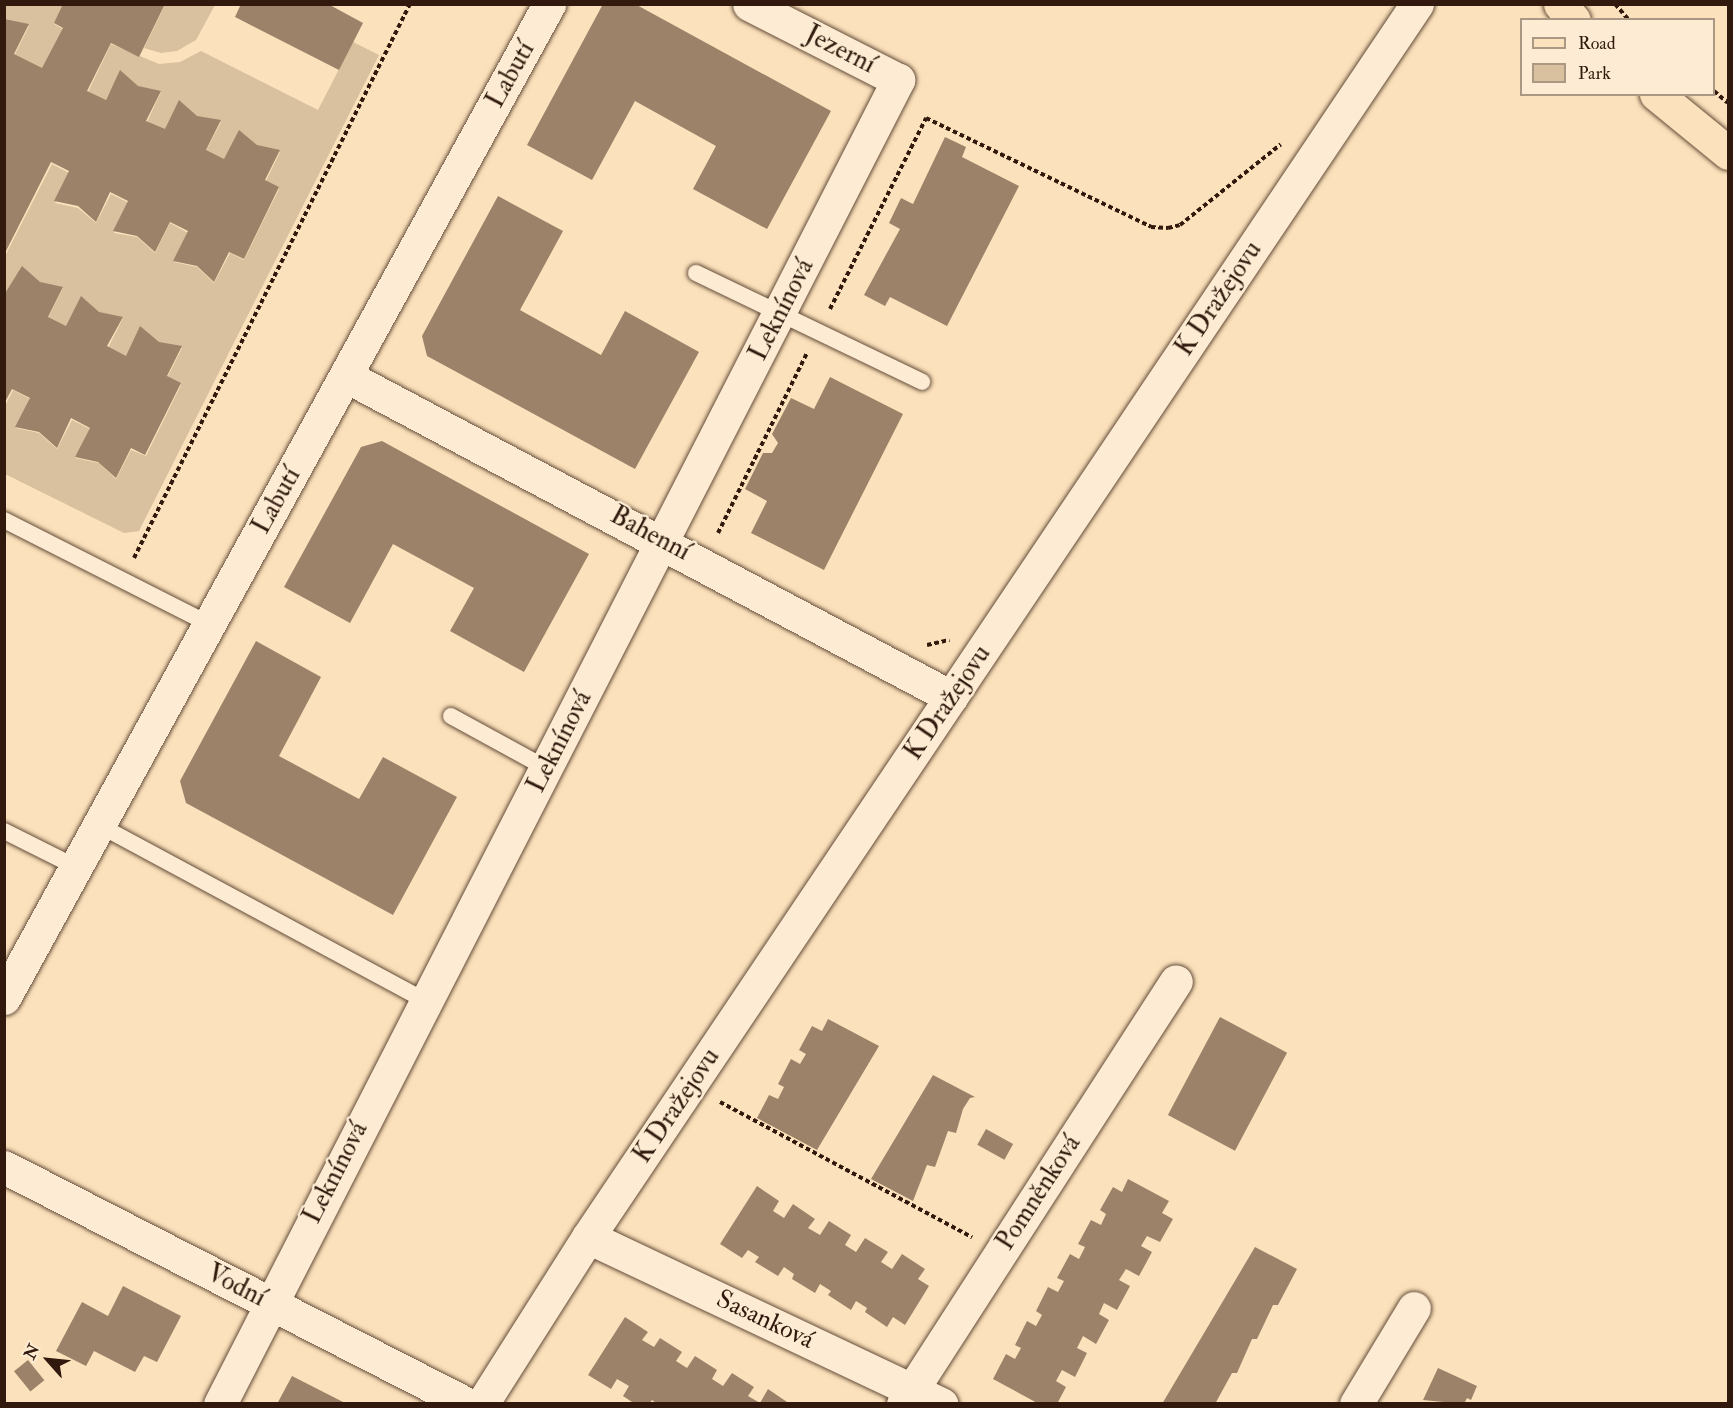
<!DOCTYPE html>
<html>
<head>
<meta charset="utf-8">
<style>
	body { margin:0 }
	#map { position:relative; width:1733px; height:1408px; overflow:hidden; background:#fce2bc; font-family:"IM FELL Double Pica",serif }
	div>[style] { position:absolute }
	.green>* { inset:0; background:#d9c09e }
	.building>* { inset:0; background:#9b8268; transform-origin:0 0 }
	.path>* { height:4px; margin-top:-2px; transform-origin:0; background:repeating-linear-gradient(90deg,#311a0d 0 4.5px,transparent 0 7.5px) }
	.roads { filter:drop-shadow(0 0 2px #644c39) drop-shadow(0 0 2px #644c39) }
	.lane>* { height:16px; margin:-8px; padding:0 8px; transform-origin:8px; border-radius:8px; background:#fdecd3 }
	.street>* { height:33px; margin:-16.5px; padding:0 16.5px; transform-origin:16.5px; border-radius:16.5px; background:#fdecd3 }
	.secondary>* { height:33px; margin:-16.5px; padding:0 16.5px; transform-origin:16.5px; border-radius:16.5px; background:#fdecd3 }
	.primary>* { height:33px; margin:-16.5px; padding:0 16.5px; transform-origin:16.5px; border-radius:16.5px; background:#fce2bc }
	span { translate:-50% -50%; white-space:nowrap; text-align:center; line-height:1.15; -webkit-text-stroke:5px #fdecd3; paint-order:stroke }
	.street-label { font-size:26px; color:#311a0d }
	.frame { position:absolute; inset:0; border:6px solid #311a0d; pointer-events:none }
	.legend { position:absolute; left:1520px; top:18px; width:195px; height:78px; box-sizing:border-box; background:#fdecd3; border:2px solid #ab9884; margin:0; padding:8px 10px; list-style:none; font-size:18px; color:#311a0d }
	.legend li { display:flex; align-items:center; gap:12px; height:30px }
	.legend b { width:30px; border:2px solid #ab9884 }
	.north { position:absolute; left:18px; top:1330px; width:60px; height:60px; -webkit-text-stroke:4px #fdecd3; paint-order:stroke; rotate:297deg; font-size:16px; font-weight:700; line-height:24px; text-align:center; color:#311a0d }
	.north::after { content:''; display:block; margin:auto; width:21px; height:27px; background:#311a0d; clip-path:polygon(50% 0,100% 100%,50% 72%,0 100%) }
</style>
</head>
<body>
<div id="map">
	<div class="green">
		<i style="clip-path:polygon(5px 5px,64px 5px,54px 24px,63px 29px,43px 70px,14px 56px,29px 26px,6px 21px)"></i>
		<i style="clip-path:polygon(165px 5px,165px 4px,215px 5px,196px 40px,177px 51px,161px 53px,144px 48px)"></i>
		<i style="clip-path:polygon(353px 42px,379px 55px,139px 531px,124px 533px,5px 474px,5px 406px,13px 390px,30px 399px,16px 428px,39px 433px,57px 449px,72px 420px,90px 429px,75px 458px,99px 463px,116px 479px,131px 450px,146px 456px,181px 385px,167px 378px,182px 348px,159px 343px,126px 357px,108px 348px,123px 318px,99px 313px,66px 327px,48px 318px,63px 288px,40px 283px,5px 296px,4px 258px,52px 164px,69px 173px,55px 203px,78px 208px,96px 223px,111px 194px,129px 203px,114px 233px,137px 237px,155px 253px,170px 223px,188px 233px,174px 262px,197px 267px,214px 283px,230px 253px,244px 260px,279px 189px,266px 181px,280px 152px,257px 146px,224px 161px,206px 151px,221px 122px,198px 117px,165px 131px,147px 122px,161px 92px,138px 87px,120px 72px,105px 101px,88px 92px,111px 44px,159px 64px,180px 62px,201px 51px,318px 110px)"></i>
	</div>
	<div class="building">
		<i style="clip-path:polygon(63px 4px,165px 4px,139px 57px,111px 43px,87px 91px,106px 100px,120px 70px,138px 86px,161px 91px,146px 121px,165px 129px,179px 100px,197px 116px,221px 120px,206px 150px,224px 159px,239px 130px,257px 145px,280px 150px,265px 180px,279px 187px,244px 259px,229px 252px,214px 282px,197px 266px,173px 261px,188px 231px,170px 222px,155px 252px,137px 236px,113px 231px,128px 201px,110px 192px,96px 222px,78px 206px,54px 201px,69px 171px,51px 162px,4px 255px,4px 19px,29px 24px,14px 54px,42px 68px,63px 28px,54px 23px)"></i>
		<i style="clip-path:polygon(241px 4px,328px 4px,363px 23px,339px 70px,235px 17px)"></i>
		<i style="clip-path:polygon(603px 4px,635px 4px,831px 111px,767px 229px,693px 189px,716px 146px,635px 101px,592px 180px,527px 145px)"></i>
		<i style="clip-path:polygon(945px 137px,966px 147px,962px 157px,1019px 186px,947px 326px,890px 297px,885px 306px,864px 295px,900px 229px,889px 223px,901px 198px,913px 204px)"></i>
		<i style="clip-path:polygon(498px 196px,563px 231px,520px 310px,601px 355px,625px 311px,699px 352px,635px 469px,427px 356px,422px 336px)"></i>
		<i style="clip-path:polygon(22px 266px,40px 282px,63px 287px,48px 317px,66px 326px,81px 296px,99px 312px,123px 317px,107px 346px,126px 356px,140px 326px,159px 342px,182px 346px,167px 376px,181px 383px,145px 455px,131px 448px,116px 478px,98px 462px,75px 457px,90px 428px,71px 418px,57px 448px,39px 432px,15px 427px,30px 398px,12px 389px,4px 404px,4px 295px)"></i>
		<i style="clip-path:polygon(830px 377px,903px 414px,824px 570px,751px 533px,767px 501px,745px 489px,763px 453px,772px 453px,778px 443px,772px 434px,791px 398px,814px 409px)"></i>
		<i style="clip-path:polygon(382px 441px,589px 554px,524px 672px,450px 631px,474px 588px,393px 544px,350px 623px,284px 587px,361px 447px)"></i>
		<i style="clip-path:polygon(256px 641px,321px 677px,279px 756px,359px 799px,383px 757px,457px 797px,393px 915px,186px 803px,180px 781px)"></i>
		<i style="left:1220px;top:1017px;width:76px;height:111px;rotate:28deg"></i>
		<i style="clip-path:polygon(828px 1019px,879px 1046px,817px 1150px,757px 1118px,769px 1095px,778px 1099px,784px 1087px,778px 1084px,791px 1059px,800px 1064px,806px 1054px,799px 1050px,812px 1026px,822px 1031px)"></i>
		<i style="clip-path:polygon(933px 1075px,975px 1097px,970px 1098px,963px 1109px,956px 1133px,948px 1131px,935px 1167px,927px 1165px,913px 1201px,871px 1179px)"></i>
		<i style="left:986px;top:1129px;width:31px;height:18px;rotate:29deg"></i>
		<i style="clip-path:polygon(1128px 1179px,1169px 1201px,1162px 1213px,1173px 1219px,1160px 1242px,1147px 1236px,1141px 1246px,1152px 1252px,1139px 1276px,1126px 1269px,1119px 1280px,1130px 1286px,1117px 1310px,1104px 1303px,1099px 1314px,1109px 1320px,1096px 1344px,1083px 1336px,1077px 1348px,1087px 1353px,1075px 1377px,1062px 1370px,1056px 1381px,1066px 1387px,1057px 1404px,1039px 1404px,993px 1379px,1006px 1354px,1015px 1359px,1021px 1348px,1015px 1345px,1027px 1321px,1036px 1326px,1042px 1315px,1036px 1311px,1048px 1287px,1058px 1292px,1064px 1281px,1057px 1278px,1070px 1254px,1079px 1259px,1085px 1247px,1078px 1244px,1091px 1220px,1101px 1225px,1106px 1214px,1100px 1210px,1113px 1187px,1122px 1192px)"></i>
		<i style="clip-path:polygon(757px 1186px,779px 1201px,773px 1211px,784px 1218px,793px 1204px,815px 1219px,808px 1228px,820px 1235px,829px 1221px,851px 1235px,845px 1245px,856px 1252px,865px 1238px,888px 1252px,881px 1262px,892px 1269px,902px 1254px,925px 1269px,918px 1279px,929px 1286px,905px 1325px,893px 1317px,887px 1327px,865px 1312px,867px 1308px,856px 1301px,851px 1310px,828px 1295px,831px 1291px,820px 1284px,815px 1293px,792px 1279px,794px 1274px,784px 1267px,778px 1276px,755px 1262px,759px 1257px,748px 1250px,742px 1258px,720px 1244px)"></i>
		<i style="clip-path:polygon(1255px 1247px,1297px 1269px,1278px 1305px,1273px 1305px,1257px 1339px,1252px 1339px,1237px 1373px,1232px 1373px,1215px 1404px,1162px 1404px)"></i>
		<i style="clip-path:polygon(123px 1286px,181px 1316px,157px 1362px,144px 1356px,135px 1372px,94px 1351px,86px 1366px,56px 1351px,82px 1302px,108px 1316px)"></i>
		<i style="clip-path:polygon(625px 1317px,648px 1332px,642px 1340px,654px 1347px,660px 1338px,682px 1352px,676px 1361px,687px 1368px,695px 1356px,717px 1370px,712px 1379px,723px 1386px,732px 1373px,754px 1387px,748px 1396px,760px 1403px,768px 1389px,790px 1404px,657px 1404px,652px 1400px,649px 1404px,635px 1404px,623px 1396px,629px 1386px,617px 1379px,611px 1389px,588px 1375px)"></i>
		<i style="left:28px;top:1360px;width:26px;height:18px;rotate:51deg"></i>
		<i style="clip-path:polygon(1438px 1368px,1477px 1386px,1471px 1400px,1467px 1398px,1464px 1404px,1423px 1400px)"></i>
		<i style="clip-path:polygon(292px 1376px,347px 1404px,277px 1404px)"></i>
	</div>
	<div class="path">
		<i style="left:1615px;top:4px;width:21px;rotate:49deg"></i>
		<i style="left:1714px;top:91px;width:18px;rotate:41deg"></i>
		<i style="left:830px;top:309px;width:214px;rotate:-63.3deg"></i>
		<i style="left:926px;top:118px;width:250px;rotate:25.8deg"></i>
		<i style="left:1151px;top:227px;width:17px;rotate:3deg"></i>
		<i style="left:1168px;top:228px;width:12px;rotate:-14deg"></i>
		<i style="left:1180px;top:225px;width:129px;rotate:-38.7deg"></i>
		<i style="left:718px;top:533px;width:201px;rotate:-63.7deg"></i>
		<i style="left:134px;top:558px;width:619px;rotate:-63.52deg"></i>
		<i style="left:927px;top:645px;width:23px;rotate:-13deg"></i>
		<i style="left:720px;top:1102px;width:286px;rotate:28.2deg"></i>
	</div>
	<div class="roads">
		<div class="lane">
			<i style="left:696px;top:273px;width:251px;rotate:25.7deg"></i>
			<i style="left:4px;top:520px;width:230px;rotate:26.9deg"></i>
			<i style="left:451px;top:716px;width:108px;rotate:28.7deg"></i>
			<i style="left:99px;top:825px;width:371px;rotate:28.3deg"></i>
			<i style="left:4px;top:831px;width:80px;rotate:26.6deg"></i>
		</div>
		<div class="street">
			<i style="left:346px;top:376px;width:685px;rotate:27.95deg"></i>
			<i style="left:4px;top:998px;width:1134px;rotate:-61.26deg"></i>
			<i style="left:4px;top:1167px;width:520px;rotate:27.11deg"></i>
			<i style="left:588px;top:1237px;width:391px;rotate:25.3deg"></i>
			<i style="left:220px;top:1404px;width:1488px;rotate:-62.88deg"></i>
			<i style="left:898px;top:80px;width:167px;rotate:-153deg"></i>
			<i style="left:903px;top:1404px;width:503px;rotate:-57.16deg"></i>
			<i style="left:1356px;top:1404px;width:112px;rotate:-58.9deg"></i>
		</div>
		<div class="secondary">
			<i style="left:482px;top:1404px;width:198px;rotate:-57.6deg"></i>
			<i style="left:588px;top:1237px;width:1486px;rotate:-56.09deg"></i>
		</div>
		<div class="primary">
			<i style="left:1560px;top:4px;width:21px;rotate:49deg"></i>
			<i style="left:1656px;top:94px;width:93px;rotate:39.3deg"></i>
		</div>
	</div>
	<div class="street-label">
		<span style="left:840px;top:50px;rotate:27deg">Jezerní</span>
		<span style="left:511px;top:75px;rotate:-61deg">Labutí</span>
		<span style="left:1219px;top:299px;rotate:-56deg">K Dražejovu</span>
		<span style="left:782px;top:310px;rotate:-63deg">Leknínová</span>
		<span style="left:277px;top:501px;rotate:-61deg">Labutí</span>
		<span style="left:650px;top:534px;rotate:28deg">Bahenní</span>
		<span style="left:948px;top:703px;rotate:-56deg">K Dražejovu</span>
		<span style="left:560px;top:742px;rotate:-63deg">Leknínová</span>
		<span style="left:677px;top:1106px;rotate:-56deg">K Dražejovu</span>
		<span style="left:336px;top:1173px;rotate:-63deg">Leknínová</span>
		<span style="left:1039px;top:1193px;rotate:-57deg">Pomněnková</span>
		<span style="left:236px;top:1286px;rotate:27deg">Vodní</span>
		<span style="left:765px;top:1320px;rotate:25deg">Sasanková</span>
	</div>
	<div class="frame"></div>
	<ul class="legend">
	<li><b style="height:8px;background:#fce2bc"></b>Road</li>
	<li><b style="height:16px;background:#d9c09e"></b>Park</li>
	</ul>
	<div class="north">N</div>
</div>
</body>
</html>
